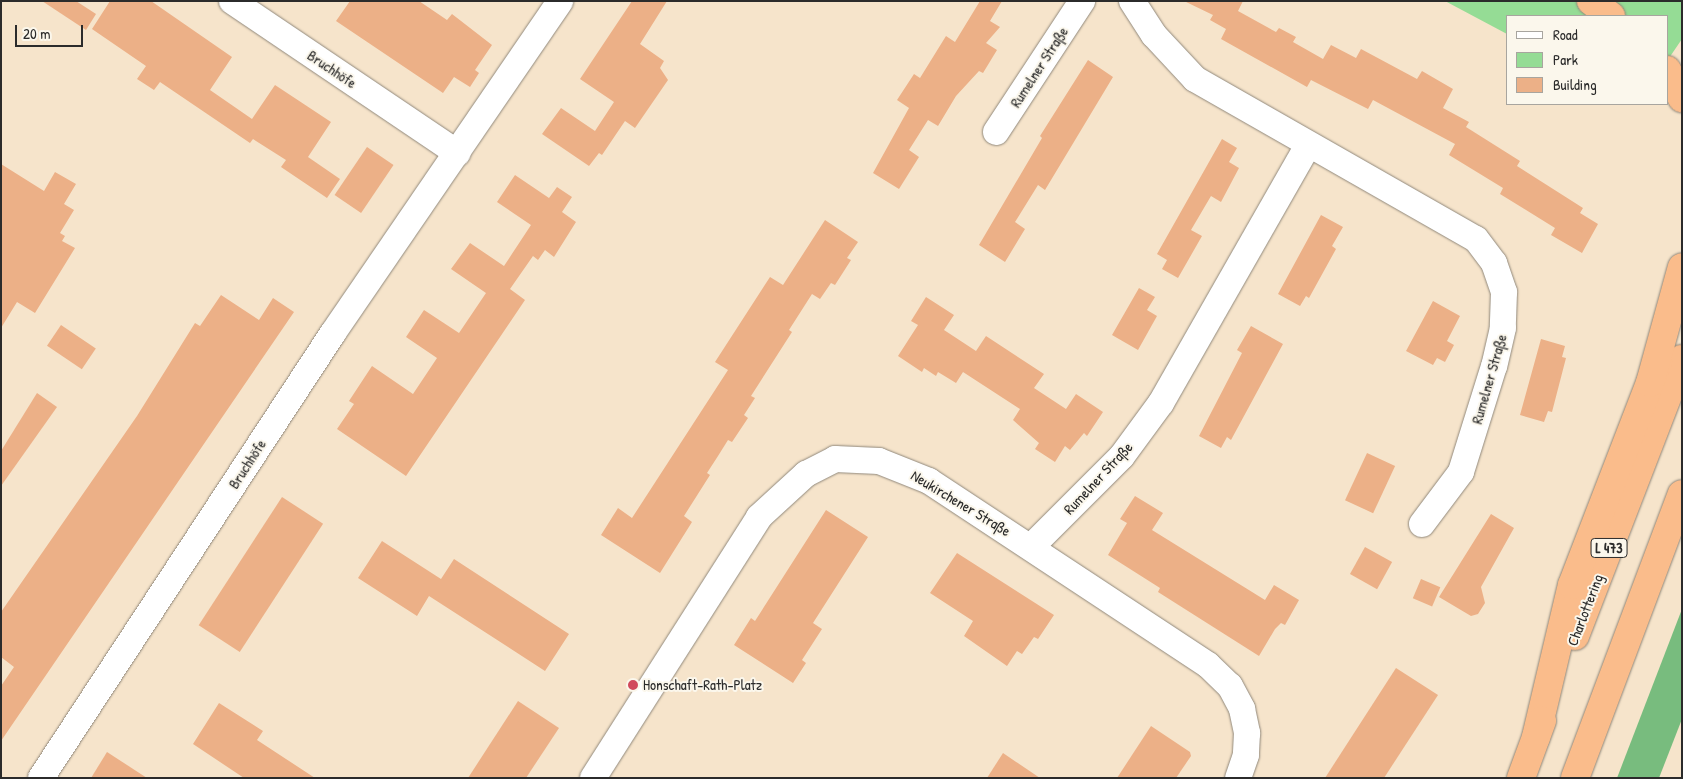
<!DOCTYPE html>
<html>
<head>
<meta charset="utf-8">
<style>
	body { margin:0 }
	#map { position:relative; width:1683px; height:779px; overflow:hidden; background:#f6e4cb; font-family:"Patrick Hand",sans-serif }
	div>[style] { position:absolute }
	.green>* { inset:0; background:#95dc95 }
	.forest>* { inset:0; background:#78bc7e }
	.building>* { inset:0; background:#ecb087; transform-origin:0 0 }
	.roads { filter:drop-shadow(0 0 1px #90887b) drop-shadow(0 0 1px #90887b) }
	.minor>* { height:26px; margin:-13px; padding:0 13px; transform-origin:13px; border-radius:13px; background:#fff }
	.trunk>* { height:28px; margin:-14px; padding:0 14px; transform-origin:14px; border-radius:14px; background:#fabc8b }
	.motorway>* { height:28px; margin:-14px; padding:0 14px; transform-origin:14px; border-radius:14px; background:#fabc8b }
	.dots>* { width:14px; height:14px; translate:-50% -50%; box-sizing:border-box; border:2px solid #fbf7ec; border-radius:50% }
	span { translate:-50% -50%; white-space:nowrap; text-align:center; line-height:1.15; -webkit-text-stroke:4px #fbf7ec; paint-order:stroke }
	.shield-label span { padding:1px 4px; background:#fbf7ec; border:1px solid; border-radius:4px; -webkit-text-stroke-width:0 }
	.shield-label { font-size:14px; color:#2b2b2b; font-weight:700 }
	.street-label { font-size:15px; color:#2b2b2b }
	.poi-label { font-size:15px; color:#2b2b2b }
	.left { translate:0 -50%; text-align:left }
	.frame { position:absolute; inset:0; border:2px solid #2b2b2b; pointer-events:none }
	.legend { position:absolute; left:1506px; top:15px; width:162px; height:90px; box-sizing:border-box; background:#fbf7ec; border:1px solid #a8a59f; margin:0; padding:6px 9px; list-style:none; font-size:15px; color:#2b2b2b }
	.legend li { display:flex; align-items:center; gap:10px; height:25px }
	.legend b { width:25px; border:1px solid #a8a59f }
	.scale { position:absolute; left:15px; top:25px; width:68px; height:22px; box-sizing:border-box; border:2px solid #2b2b2b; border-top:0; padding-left:6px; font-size:15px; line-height:18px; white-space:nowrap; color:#2b2b2b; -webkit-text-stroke:4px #fbf7ec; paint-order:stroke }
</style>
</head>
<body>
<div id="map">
	<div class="green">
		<i style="clip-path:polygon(1445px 1px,1682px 1px,1682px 39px,1667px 61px,1667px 16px,1507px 16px,1507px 34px)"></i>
	</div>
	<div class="forest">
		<i style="clip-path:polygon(1682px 609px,1682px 719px,1659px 778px,1617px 778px)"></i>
	</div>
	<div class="building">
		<i style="clip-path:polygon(42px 1px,76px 1px,96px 14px,86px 30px)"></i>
		<i style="clip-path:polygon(110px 1px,151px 1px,232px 57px,210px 90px,252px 119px,275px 85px,331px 122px,308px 157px,340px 179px,327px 198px,281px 167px,286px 160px,253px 139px,250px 143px,160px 82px,154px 90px,137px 79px,146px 66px,92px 29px)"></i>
		<i style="clip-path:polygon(350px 1px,419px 1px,447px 20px,452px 14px,492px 45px,475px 70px,479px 73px,470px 87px,454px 77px,443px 93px,336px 21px)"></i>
		<i style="clip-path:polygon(632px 1px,667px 1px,640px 44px,664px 61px,660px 68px,668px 80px,635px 128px,625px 121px,602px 155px,599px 153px,589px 166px,542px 134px,561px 108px,595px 131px,614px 102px,580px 79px)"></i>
		<i style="clip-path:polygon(980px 1px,1002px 1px,990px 21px,1000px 27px,986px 43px,997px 50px,983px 73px,979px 71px,956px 96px,938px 126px,928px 120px,909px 150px,919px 157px,899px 189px,873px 173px,909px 108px,897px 100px,914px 74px,920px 78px,946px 36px,955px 42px)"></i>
		<i style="clip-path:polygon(1184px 1px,1243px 1px,1238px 11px,1276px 32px,1279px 28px,1296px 37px,1293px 42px,1323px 59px,1331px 45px,1356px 58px,1361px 49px,1417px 79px,1422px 71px,1453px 89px,1443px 108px,1469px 122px,1466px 127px,1520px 161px,1517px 166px,1583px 208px,1580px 213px,1598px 224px,1582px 253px,1551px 235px,1555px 228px,1500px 194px,1503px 188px,1449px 155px,1455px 144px,1373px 100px,1368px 109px,1311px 80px,1307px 87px,1221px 39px,1226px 29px,1210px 20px,1213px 15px)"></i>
		<i style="clip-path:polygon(1088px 60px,1113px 77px,1045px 190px,1038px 185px,1015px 222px,1025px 229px,1005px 262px,979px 245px,1042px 138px,1040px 136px)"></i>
		<i style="clip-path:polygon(1222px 139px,1237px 148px,1229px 162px,1239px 168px,1221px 202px,1211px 196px,1191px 230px,1202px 236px,1178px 278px,1162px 269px,1167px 260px,1157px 254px)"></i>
		<i style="left:367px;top:147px;width:32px;height:58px;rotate:34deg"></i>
		<i style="clip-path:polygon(1px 164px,44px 191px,55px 172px,76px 184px,64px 204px,74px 210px,60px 233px,65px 236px,62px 241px,75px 248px,35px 313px,17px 302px,1px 328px)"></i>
		<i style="clip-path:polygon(515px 175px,549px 198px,557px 187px,572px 197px,562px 212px,576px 222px,554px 257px,545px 250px,538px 260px,533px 256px,510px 289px,525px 300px,406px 476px,337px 429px,354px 404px,349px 401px,372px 366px,413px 394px,437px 358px,406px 337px,424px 310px,459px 333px,486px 293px,451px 269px,470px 243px,504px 266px,531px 225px,497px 202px)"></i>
		<i style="clip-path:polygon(1321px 215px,1343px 227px,1332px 246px,1336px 249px,1309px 298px,1306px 296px,1300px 306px,1278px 294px)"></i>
		<i style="clip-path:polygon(825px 220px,858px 242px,847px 258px,851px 260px,835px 285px,831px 283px,820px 299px,812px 294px,789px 330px,792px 332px,751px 396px,755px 398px,744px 415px,748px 418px,732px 442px,728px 440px,718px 456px,707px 473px,710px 475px,684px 516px,692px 522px,660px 573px,601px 535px,618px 508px,632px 518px,728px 370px,715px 362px,770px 277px,783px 285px)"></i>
		<i style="clip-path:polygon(1139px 288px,1155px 297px,1147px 310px,1157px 316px,1138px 350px,1112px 335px)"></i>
		<i style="clip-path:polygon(221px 295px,259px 320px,273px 298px,294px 312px,1px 741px,1px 686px,14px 667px,1px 657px,1px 612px,137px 416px,195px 323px,200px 326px)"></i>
		<i style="clip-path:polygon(926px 297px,954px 315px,944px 330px,976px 351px,986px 336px,1044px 374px,1034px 388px,1066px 409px,1076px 394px,1103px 412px,1087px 436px,1084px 433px,1070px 450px,1065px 446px,1055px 462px,1035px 449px,1039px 443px,1013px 420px,1020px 409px,963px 372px,956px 383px,938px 372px,936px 376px,924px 368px,922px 372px,898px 356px,918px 325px,911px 321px)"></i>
		<i style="clip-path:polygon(1433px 301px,1460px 316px,1447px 341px,1454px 345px,1445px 362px,1437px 358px,1433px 365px,1406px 351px)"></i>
		<i style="left:61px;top:325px;width:42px;height:25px;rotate:34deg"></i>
		<i style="clip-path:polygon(1251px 326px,1283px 344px,1231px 440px,1227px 437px,1221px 448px,1199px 436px,1242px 353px,1237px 350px)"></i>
		<i style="clip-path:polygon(1541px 339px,1565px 346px,1562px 357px,1566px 358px,1552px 412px,1548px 411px,1544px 422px,1520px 415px)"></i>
		<i style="clip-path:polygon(37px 393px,57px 407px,1px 486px,1px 451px)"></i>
		<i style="left:1367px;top:453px;width:31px;height:52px;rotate:25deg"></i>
		<i style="clip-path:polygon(1135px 496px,1163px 513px,1152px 530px,1265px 600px,1274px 585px,1299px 600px,1285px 625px,1281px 623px,1275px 629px,1259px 656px,1158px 592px,1160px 588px,1108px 555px,1127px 523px,1120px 519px)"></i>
		<i style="left:282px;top:497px;width:49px;height:153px;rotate:33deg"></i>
		<i style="clip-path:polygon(826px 510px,868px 537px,813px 623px,822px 629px,802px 660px,806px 663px,793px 683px,734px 645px,751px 618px,755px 621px)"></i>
		<i style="clip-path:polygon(1491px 514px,1514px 528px,1481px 587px,1485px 603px,1478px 614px,1471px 616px,1439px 597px)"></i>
		<i style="clip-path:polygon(382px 541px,441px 579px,454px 559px,569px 634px,545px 671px,429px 596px,417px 616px,358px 578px)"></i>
		<i style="left:1365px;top:547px;width:31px;height:31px;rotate:29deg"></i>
		<i style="clip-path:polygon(957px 553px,1054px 615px,1038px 639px,1034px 637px,1022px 654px,1017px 651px,1007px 666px,964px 636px,973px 621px,930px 593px)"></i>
		<i style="left:1421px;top:579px;width:21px;height:21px;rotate:23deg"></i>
		<i style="clip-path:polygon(1396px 668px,1438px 695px,1384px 778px,1325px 778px)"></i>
		<i style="clip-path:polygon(518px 701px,559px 728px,526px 778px,468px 778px)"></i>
		<i style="clip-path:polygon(219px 703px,263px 731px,257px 740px,315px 778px,244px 778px,193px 744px)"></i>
		<i style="clip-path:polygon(1151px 726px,1190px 752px,1191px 756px,1176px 778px,1117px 778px)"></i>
		<i style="clip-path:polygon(107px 752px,147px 778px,91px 778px)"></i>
		<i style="clip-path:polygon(1003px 753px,1040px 778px,987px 778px)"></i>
	</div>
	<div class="roads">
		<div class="minor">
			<i style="left:232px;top:1px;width:272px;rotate:34deg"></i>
			<i style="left:1132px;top:1px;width:40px;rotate:57.1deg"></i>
			<i style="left:1154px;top:35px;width:60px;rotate:47deg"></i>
			<i style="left:1195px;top:79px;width:323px;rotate:29.7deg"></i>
			<i style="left:1476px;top:239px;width:30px;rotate:53deg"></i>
			<i style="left:1494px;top:263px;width:31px;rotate:71deg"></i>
			<i style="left:1504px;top:292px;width:36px;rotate:92deg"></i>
			<i style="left:1503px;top:328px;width:39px;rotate:103deg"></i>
			<i style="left:1494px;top:366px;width:111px;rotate:107.3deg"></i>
			<i style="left:1461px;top:472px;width:65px;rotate:126.9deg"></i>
			<i style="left:996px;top:132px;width:157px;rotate:-56.7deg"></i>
			<i style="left:1032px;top:546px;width:127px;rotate:-45deg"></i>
			<i style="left:1122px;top:456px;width:66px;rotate:-53.7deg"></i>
			<i style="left:1161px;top:403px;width:297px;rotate:-60.3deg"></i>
			<i style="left:41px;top:778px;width:532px;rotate:-56.73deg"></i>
			<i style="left:333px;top:333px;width:402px;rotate:-55.6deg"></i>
			<i style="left:593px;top:778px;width:309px;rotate:-57.5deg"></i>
			<i style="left:759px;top:517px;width:64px;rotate:-42.5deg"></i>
			<i style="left:806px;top:474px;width:33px;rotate:-27deg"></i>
			<i style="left:835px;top:459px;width:44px;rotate:2.6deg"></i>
			<i style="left:879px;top:461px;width:54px;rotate:21.8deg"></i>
			<i style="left:929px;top:481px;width:334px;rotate:33.4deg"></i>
			<i style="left:1208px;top:665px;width:30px;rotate:44deg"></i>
			<i style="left:1230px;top:686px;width:26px;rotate:62deg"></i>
			<i style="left:1242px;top:709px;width:25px;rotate:78deg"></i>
			<i style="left:1247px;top:733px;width:22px;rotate:93deg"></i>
			<i style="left:1246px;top:755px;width:24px;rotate:109deg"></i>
		</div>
		<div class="trunk">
			<i style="left:1575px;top:636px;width:297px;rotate:-68.9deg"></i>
			<i style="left:1536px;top:737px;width:156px;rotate:-76.7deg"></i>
			<i style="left:1572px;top:585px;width:239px;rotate:-68.9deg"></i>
			<i style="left:1521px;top:778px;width:61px;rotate:-69.8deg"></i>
			<i style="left:1575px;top:778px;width:303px;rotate:-69.4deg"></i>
		</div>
		<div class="motorway">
			<i style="left:1591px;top:1px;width:25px;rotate:37deg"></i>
			<i style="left:1667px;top:70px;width:32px;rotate:62deg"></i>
			<i style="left:1650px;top:383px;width:120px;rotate:-74.6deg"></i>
		</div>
	</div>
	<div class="dots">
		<i style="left:633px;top:685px;background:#d1495b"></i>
	</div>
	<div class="shield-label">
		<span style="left:1609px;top:548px">L 473</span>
	</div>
	<div class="street-label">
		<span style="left:1039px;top:67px;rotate:-57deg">Rumelner Straße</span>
		<span style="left:332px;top:69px;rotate:34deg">Bruchhöfe</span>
		<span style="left:1489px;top:379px;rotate:-74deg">Rumelner Straße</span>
		<span style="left:247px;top:464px;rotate:-57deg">Bruchhöfe</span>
		<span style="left:1098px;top:478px;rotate:-47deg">Rumelner Straße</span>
		<span style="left:961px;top:503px;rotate:31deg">Neukirchener Straße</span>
		<span style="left:1585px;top:610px;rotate:-69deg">Charlottering</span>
	</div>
	<div class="poi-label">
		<span class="left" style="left:643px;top:685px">Honschaft-Rath-Platz</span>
	</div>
	<div class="frame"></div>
	<ul class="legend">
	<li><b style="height:6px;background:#fff"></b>Road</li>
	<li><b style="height:14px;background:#95dc95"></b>Park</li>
	<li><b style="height:14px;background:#ecb087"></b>Building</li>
	</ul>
	<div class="scale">20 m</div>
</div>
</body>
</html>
